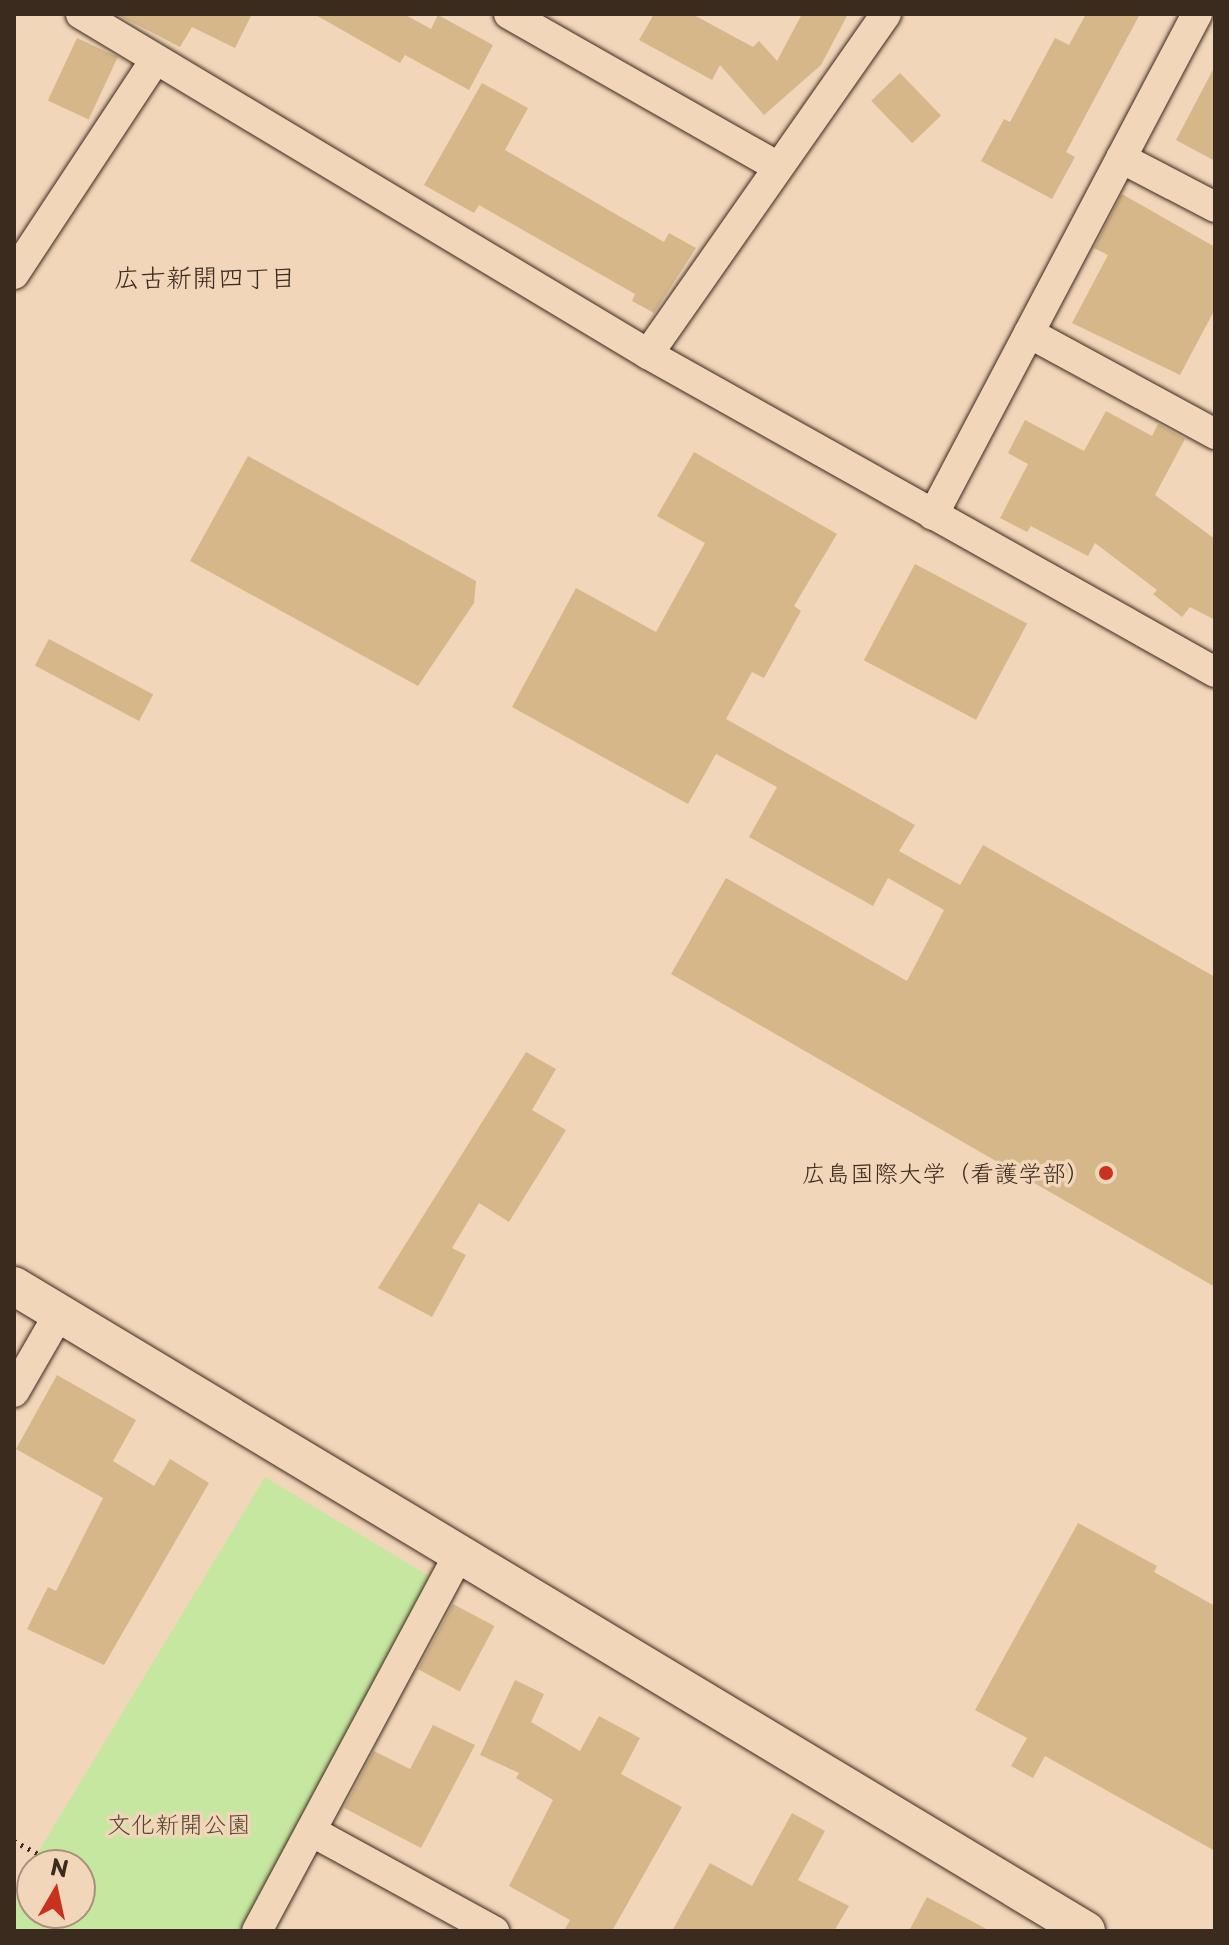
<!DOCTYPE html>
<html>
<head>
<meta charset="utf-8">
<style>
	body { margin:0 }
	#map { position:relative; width:1229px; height:1945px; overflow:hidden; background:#f2d6b9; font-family:"Playpen Sans","Klee One",sans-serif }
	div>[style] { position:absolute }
	.green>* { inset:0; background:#c6e79f }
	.building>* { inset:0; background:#d5b789; transform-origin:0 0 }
	.path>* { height:5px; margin-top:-2.5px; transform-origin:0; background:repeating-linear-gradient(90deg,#3b2a1e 0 2px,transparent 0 8px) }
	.roads { filter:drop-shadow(0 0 2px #3b2a1e) drop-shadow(0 0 2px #3b2a1e) }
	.minor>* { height:30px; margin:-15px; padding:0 15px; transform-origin:15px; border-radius:15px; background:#f2d6b9 }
	.tertiary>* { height:38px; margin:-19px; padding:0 19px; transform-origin:19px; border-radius:19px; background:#f2d6b9 }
	.dots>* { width:22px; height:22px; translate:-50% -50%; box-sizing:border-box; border:4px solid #f2d6b9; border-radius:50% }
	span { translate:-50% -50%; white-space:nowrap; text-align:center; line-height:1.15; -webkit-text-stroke:7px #f2d6b9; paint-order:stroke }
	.poi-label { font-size:24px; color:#3b2a1e }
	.right { translate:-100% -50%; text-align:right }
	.park-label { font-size:24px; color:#504631 }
	.neighbourhood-label { font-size:26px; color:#3b2a1e }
	.frame { position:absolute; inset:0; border:16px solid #3b2a1e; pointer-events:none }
	.north { position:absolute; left:16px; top:1849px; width:80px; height:80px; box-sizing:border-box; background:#f2d6b9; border:2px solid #a9917b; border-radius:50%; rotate:9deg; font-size:22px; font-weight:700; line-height:32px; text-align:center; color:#3b2a1e }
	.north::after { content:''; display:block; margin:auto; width:28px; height:36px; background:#c8321e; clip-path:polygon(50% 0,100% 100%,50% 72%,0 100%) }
</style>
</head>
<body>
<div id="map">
	<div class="green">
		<i style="clip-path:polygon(evenodd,265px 1477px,427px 1575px,428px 1585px,242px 1931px,14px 1931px,14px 1892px,265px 1477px,32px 1865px,80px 1865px,80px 1913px,32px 1913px,32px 1865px)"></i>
	</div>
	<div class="building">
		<i style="clip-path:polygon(116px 14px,252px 14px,235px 48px,192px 27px,180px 47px)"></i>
		<i style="clip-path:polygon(314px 14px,404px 14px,431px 29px,438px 15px,493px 45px,469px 90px,405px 55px,400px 63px)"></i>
		<i style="clip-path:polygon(654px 14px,692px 14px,753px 47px,759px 41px,777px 61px,802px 14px,848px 14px,821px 65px,764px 115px,720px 65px,712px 80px,639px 40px)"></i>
		<i style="clip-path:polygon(1086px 14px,1140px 14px,1066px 152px,1075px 157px,1052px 199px,981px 161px,1004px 119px,1010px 122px,1055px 38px,1069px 45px)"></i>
		<i style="left:77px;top:38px;width:45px;height:69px;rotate:25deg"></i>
		<i style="clip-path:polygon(1215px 66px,1215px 161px,1176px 140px)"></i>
		<i style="left:900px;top:73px;width:59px;height:40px;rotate:46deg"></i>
		<i style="clip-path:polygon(482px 83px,528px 108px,505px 150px,664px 242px,669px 233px,696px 248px,654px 313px,632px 301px,635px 294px,479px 205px,474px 213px,424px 185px)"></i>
		<i style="clip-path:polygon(1122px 194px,1215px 247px,1215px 309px,1180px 375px,1072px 323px,1108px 255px,1094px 248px)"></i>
		<i style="clip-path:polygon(1106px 411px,1152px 436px,1158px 424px,1185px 439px,1155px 495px,1215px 539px,1215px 620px,1190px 607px,1182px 617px,1153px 594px,1157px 590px,1095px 543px,1088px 556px,1031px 526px,1027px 532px,1000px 518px,1028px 464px,1008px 453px,1025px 420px,1084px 451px)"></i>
		<i style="clip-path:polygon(694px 452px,837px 534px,794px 606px,801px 611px,764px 678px,752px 672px,726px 719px,915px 825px,899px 851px,960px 885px,983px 845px,1215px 977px,1215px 1287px,671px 974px,726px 878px,907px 981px,944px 910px,888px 878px,873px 906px,749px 837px,777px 787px,716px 754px,688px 804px,512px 707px,576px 588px,656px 632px,705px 543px,657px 516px)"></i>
		<i style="clip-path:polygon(248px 456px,476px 581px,474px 603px,418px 686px,190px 561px)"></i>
		<i style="left:915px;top:564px;width:127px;height:109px;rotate:28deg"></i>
		<i style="left:49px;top:639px;width:118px;height:30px;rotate:28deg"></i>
		<i style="clip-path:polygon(526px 1052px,556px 1069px,532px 1110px,566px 1130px,509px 1222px,479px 1203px,452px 1248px,466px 1255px,432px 1317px,378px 1288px)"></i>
		<i style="clip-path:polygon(57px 1375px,136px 1420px,113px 1461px,154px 1486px,170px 1459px,209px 1483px,104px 1665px,27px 1629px,48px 1587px,56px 1591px,103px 1498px,16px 1449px)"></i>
		<i style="clip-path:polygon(1078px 1523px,1157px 1566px,1154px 1572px,1215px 1606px,1215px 1851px,1045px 1756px,1033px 1778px,1011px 1766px,1027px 1738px,975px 1710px)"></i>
		<i style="left:453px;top:1604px;width:47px;height:74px;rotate:28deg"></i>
		<i style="clip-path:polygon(515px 1680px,544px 1694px,531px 1722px,580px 1751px,599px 1716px,640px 1738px,621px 1774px,682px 1807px,612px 1931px,564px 1931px,570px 1920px,509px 1886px,553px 1800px,516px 1778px,519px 1773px,480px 1755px)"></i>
		<i style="clip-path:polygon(433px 1725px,475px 1745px,421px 1848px,344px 1808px,374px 1751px,410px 1769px)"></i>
		<i style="clip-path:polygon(792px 1813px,825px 1831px,798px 1880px,849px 1906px,834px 1931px,672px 1931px,710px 1863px,752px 1886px)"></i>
		<i style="clip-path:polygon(927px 1897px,990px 1931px,909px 1931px)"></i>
	</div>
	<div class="path">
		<i style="left:14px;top:1841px;width:36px;rotate:28deg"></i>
		<i style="left:46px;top:1858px;width:7px;rotate:74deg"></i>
		<i style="left:57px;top:1913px;width:18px;rotate:77deg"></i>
	</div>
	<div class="roads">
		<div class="minor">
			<i style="left:81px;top:14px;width:661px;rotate:30.95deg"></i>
			<i style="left:648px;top:354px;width:650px;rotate:29.29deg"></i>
			<i style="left:509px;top:14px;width:309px;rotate:29.6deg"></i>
			<i style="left:1121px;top:158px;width:106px;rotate:27.5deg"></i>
			<i style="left:14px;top:274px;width:254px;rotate:-56.6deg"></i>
			<i style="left:1029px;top:333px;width:212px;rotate:28.5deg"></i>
			<i style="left:648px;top:354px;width:415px;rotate:-55deg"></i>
			<i style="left:933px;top:515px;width:566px;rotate:-62.21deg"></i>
			<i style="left:14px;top:1392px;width:90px;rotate:-60deg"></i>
			<i style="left:311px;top:1831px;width:209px;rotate:28.7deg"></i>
			<i style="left:257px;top:1931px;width:427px;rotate:-61.8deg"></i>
		</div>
		<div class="tertiary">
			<i style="left:14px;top:1286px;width:1251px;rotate:31.03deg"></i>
		</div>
	</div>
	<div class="dots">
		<i style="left:1106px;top:1173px;background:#c8321e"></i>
	</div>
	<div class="poi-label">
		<span class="right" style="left:1090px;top:1173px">広島国際大学（看護学部）</span>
	</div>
	<div class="park-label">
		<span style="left:179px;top:1824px">文化新開公園</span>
	</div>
	<div class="neighbourhood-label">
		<span style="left:205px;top:277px">広古新開四丁目</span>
	</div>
	<div class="frame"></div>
	<div class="north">N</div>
</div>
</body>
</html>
